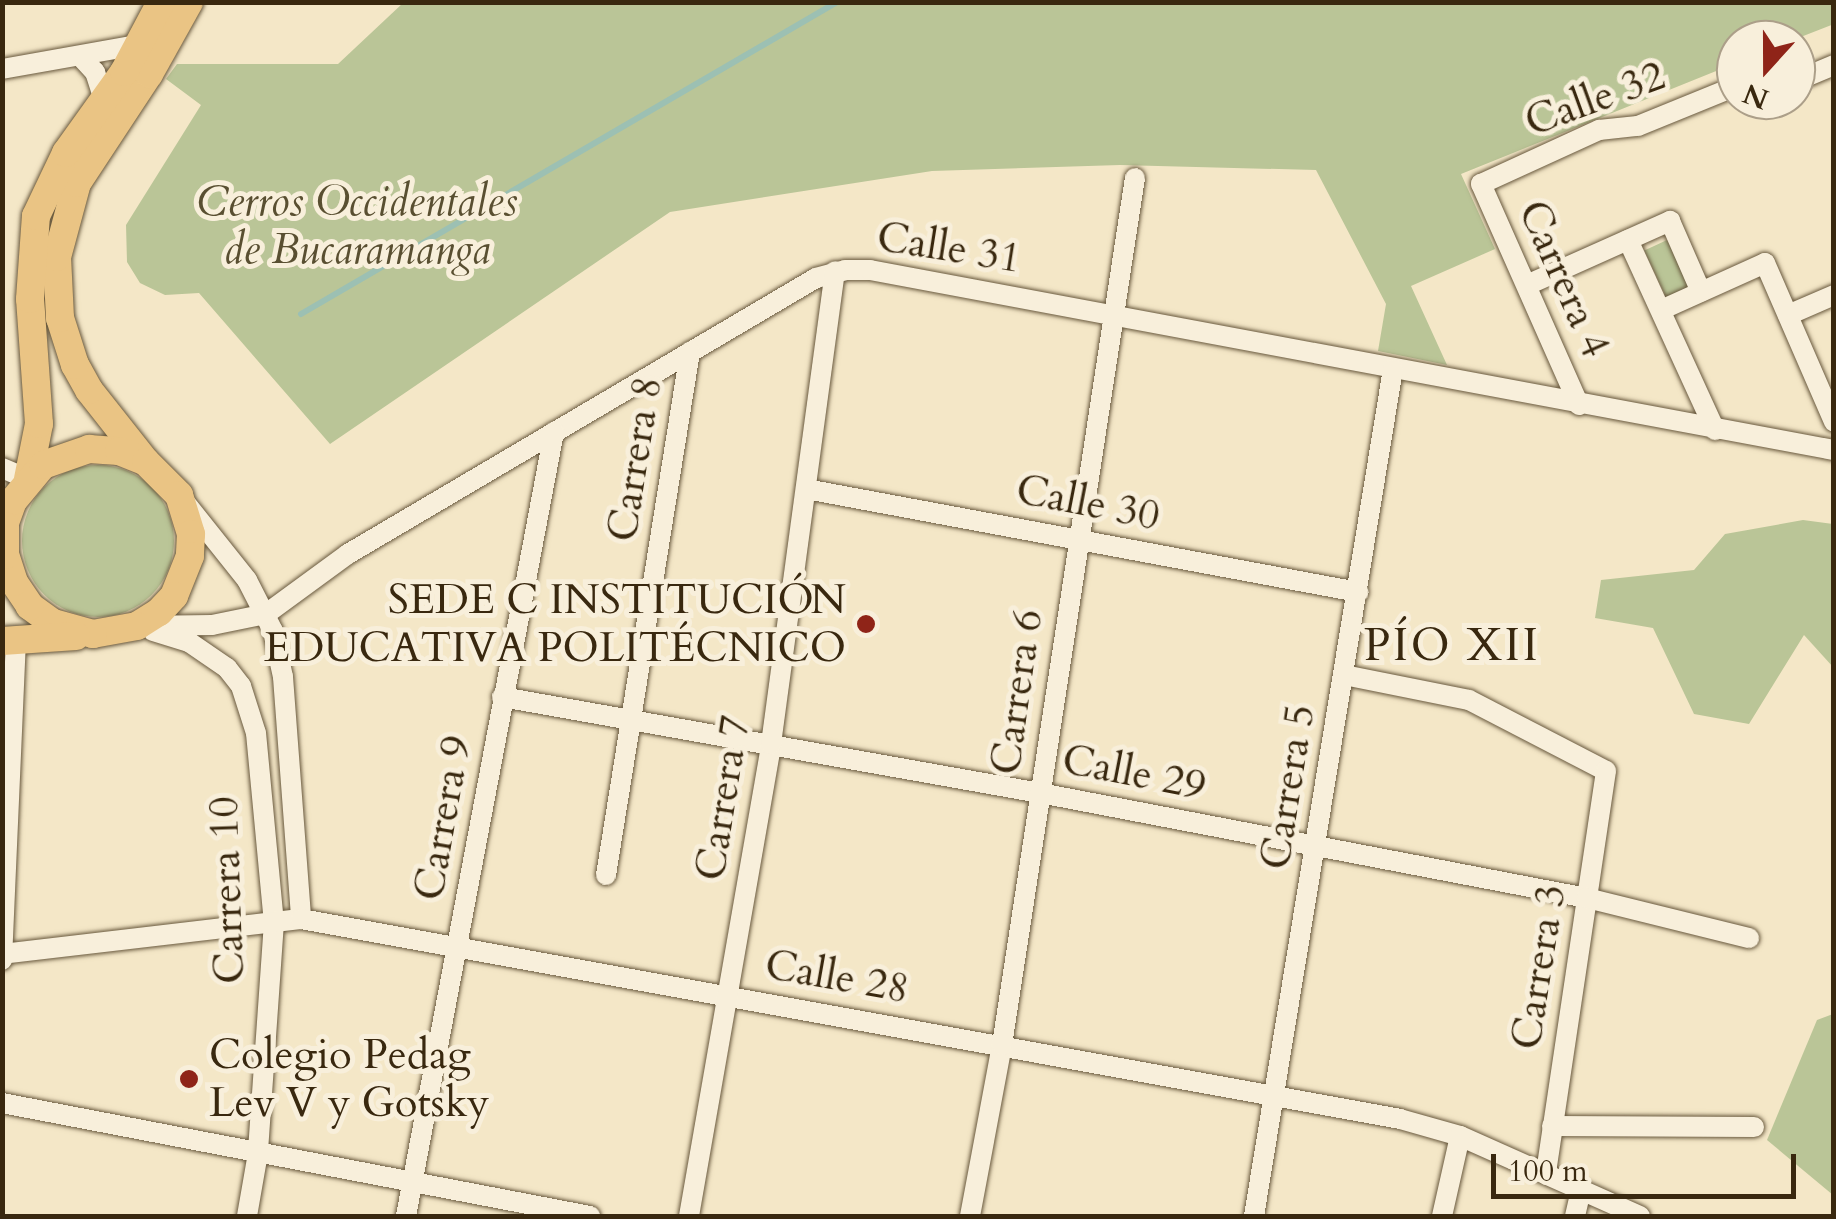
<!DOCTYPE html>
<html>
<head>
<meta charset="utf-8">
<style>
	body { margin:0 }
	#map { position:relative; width:1836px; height:1219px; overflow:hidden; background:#f4e7c7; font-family:Cardo,serif }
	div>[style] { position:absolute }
	.green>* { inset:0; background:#bac597; transform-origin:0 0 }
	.round { border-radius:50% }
	.stream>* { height:6px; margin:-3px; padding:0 3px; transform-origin:3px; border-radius:3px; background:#9cc0b3 }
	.roads { filter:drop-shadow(0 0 2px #68583d) drop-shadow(0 0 2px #68583d) }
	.minor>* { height:20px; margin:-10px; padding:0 10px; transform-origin:10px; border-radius:10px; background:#f8efdb }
	.major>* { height:28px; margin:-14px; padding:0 14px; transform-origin:14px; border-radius:14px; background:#eac484 }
	.dots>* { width:28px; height:28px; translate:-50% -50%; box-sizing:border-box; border:5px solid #f8efdb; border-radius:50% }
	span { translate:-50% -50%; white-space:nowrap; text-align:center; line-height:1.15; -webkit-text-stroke:10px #f8efdb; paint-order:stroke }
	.street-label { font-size:42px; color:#39280f }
	.park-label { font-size:42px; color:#594f31; font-style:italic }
	.poi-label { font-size:42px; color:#39280f }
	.right { translate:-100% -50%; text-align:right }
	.left { translate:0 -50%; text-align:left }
	.neighbourhood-label { font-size:45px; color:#39280f; letter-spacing:2.5px }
	.frame { position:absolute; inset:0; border:5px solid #39280f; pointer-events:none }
	.north { position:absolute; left:1716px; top:20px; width:100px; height:100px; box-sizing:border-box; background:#f8efdb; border:2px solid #ac9f89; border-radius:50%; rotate:201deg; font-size:28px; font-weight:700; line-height:40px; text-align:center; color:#39280f }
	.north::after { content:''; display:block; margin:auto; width:35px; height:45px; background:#8f2418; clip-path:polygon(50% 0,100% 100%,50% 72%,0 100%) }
	.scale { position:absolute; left:1491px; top:1154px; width:305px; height:45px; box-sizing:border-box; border:5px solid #39280f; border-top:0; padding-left:12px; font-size:30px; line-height:35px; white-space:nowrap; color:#39280f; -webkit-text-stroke:8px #f8efdb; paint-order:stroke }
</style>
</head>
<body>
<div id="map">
	<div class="green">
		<i style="clip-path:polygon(403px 3px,1833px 2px,1834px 24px,1793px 40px,1736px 40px,1736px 63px,1461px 174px,1495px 249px,1411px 286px,1447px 365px,1378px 351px,1386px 304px,1316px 170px,1120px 165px,932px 171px,670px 212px,330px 444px,199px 293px,165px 295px,140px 283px,127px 262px,126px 225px,201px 105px,166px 79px,177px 64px,338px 64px)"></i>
		<i style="left:1667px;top:240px;width:53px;height:25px;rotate:65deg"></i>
		<i class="round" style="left:22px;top:465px;width:152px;height:152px"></i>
		<i style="clip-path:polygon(1803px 520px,1833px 524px,1833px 667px,1804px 635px,1749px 724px,1694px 714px,1653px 628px,1595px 618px,1601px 580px,1694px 570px,1725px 534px)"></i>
		<i style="clip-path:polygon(1833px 1014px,1834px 1014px,1833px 1195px,1767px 1140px,1817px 1020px)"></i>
	</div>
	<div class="stream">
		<i style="left:301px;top:314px;width:620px;rotate:-30.2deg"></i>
	</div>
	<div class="roads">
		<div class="minor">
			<i style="left:80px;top:56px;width:22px;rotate:47deg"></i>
			<i style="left:95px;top:72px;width:29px;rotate:72deg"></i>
			<i style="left:2px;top:69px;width:148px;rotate:-10.1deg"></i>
			<i style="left:1796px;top:81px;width:41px;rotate:-22.8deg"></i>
			<i style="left:1628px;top:240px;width:209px;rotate:65.4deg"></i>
			<i style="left:1527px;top:285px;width:157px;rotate:-24.1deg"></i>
			<i style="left:1670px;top:221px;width:77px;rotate:66.4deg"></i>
			<i style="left:1661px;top:310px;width:114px;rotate:-24.3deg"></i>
			<i style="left:1765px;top:263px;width:173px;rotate:66.5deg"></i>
			<i style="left:1788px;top:315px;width:50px;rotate:-23.5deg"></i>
			<i style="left:1579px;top:405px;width:242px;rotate:-113.9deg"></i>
			<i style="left:1481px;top:184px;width:130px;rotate:-24.6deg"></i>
			<i style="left:1599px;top:130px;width:39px;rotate:-6deg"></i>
			<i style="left:1638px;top:126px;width:106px;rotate:-22.2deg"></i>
			<i style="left:2px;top:468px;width:28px;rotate:23deg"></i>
			<i style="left:806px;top:489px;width:562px;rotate:10.57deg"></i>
			<i style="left:184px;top:501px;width:101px;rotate:51.4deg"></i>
			<i style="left:247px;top:580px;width:57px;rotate:63deg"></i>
			<i style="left:273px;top:631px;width:47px;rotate:77.7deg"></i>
			<i style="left:283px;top:677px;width:243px;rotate:85.7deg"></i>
			<i style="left:139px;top:626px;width:73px;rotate:-0.8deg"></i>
			<i style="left:212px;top:625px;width:55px;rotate:-11.5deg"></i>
			<i style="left:266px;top:614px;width:102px;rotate:-36.2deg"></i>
			<i style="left:348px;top:554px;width:543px;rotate:-30.53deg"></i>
			<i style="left:816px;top:278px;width:30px;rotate:-15deg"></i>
			<i style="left:845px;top:270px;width:25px"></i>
			<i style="left:870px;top:270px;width:981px;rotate:10.58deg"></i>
			<i style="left:153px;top:631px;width:38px;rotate:17deg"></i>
			<i style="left:189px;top:642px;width:46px;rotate:34.4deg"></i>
			<i style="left:227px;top:668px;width:23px;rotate:52deg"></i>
			<i style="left:241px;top:686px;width:49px;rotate:72.3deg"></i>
			<i style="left:256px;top:733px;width:190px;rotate:84.6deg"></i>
			<i style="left:274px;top:922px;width:232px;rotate:94deg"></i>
			<i style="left:258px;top:1153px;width:64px;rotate:99.9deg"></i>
			<i style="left:1344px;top:675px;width:127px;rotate:11.3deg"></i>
			<i style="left:1469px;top:700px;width:154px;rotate:27.4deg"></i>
			<i style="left:1606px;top:771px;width:407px;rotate:98.5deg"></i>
			<i style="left:502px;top:697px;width:546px;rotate:10.12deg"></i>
			<i style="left:1040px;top:793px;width:557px;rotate:10.87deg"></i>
			<i style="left:1587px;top:898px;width:167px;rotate:13.9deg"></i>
			<i style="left:606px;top:875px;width:530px;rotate:-80.88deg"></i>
			<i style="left:2px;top:954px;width:301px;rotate:-6.7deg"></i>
			<i style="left:301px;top:919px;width:1117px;rotate:10.31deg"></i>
			<i style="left:1400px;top:1119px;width:62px;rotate:15.8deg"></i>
			<i style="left:1460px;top:1136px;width:197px;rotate:24deg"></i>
			<i style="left:2px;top:960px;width:320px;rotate:-87.5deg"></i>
			<i style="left:2px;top:1103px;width:599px;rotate:10.88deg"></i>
			<i style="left:1552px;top:1126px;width:202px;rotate:0.3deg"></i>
			<i style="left:406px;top:1216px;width:798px;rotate:-79.31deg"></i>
			<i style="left:689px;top:1216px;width:479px;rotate:-80.1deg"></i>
			<i style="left:771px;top:744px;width:477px;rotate:-82.3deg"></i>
			<i style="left:970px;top:1216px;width:174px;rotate:-79.4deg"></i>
			<i style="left:1002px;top:1045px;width:877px;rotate:-81.28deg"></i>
			<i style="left:1254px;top:1216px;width:858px;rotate:-80.68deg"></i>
			<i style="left:1442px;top:1216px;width:82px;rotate:-77.3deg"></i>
			<i style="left:1575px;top:1216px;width:27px;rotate:-77deg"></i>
		</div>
		<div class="major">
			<i style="left:145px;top:461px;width:90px;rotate:-128.3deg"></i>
			<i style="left:89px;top:390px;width:29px;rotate:-119deg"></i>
			<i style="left:75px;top:365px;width:49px;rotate:-107.7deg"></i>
			<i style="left:60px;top:318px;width:61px;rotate:-92.8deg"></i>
			<i style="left:57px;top:257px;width:77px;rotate:-74.9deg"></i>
			<i style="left:77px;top:183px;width:131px;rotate:-56.6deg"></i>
			<i style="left:149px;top:74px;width:82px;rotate:-60.9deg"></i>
			<i style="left:28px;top:479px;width:56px;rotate:-78.7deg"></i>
			<i style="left:39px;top:424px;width:125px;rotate:-94.1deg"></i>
			<i style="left:30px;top:299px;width:83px;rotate:-85.9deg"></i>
			<i style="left:36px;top:216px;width:70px;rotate:-64.5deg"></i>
			<i style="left:66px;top:153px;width:100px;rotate:-54.4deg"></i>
			<i style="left:124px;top:72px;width:79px;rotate:-62.1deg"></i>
			<i style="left:2px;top:531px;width:32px;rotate:-70deg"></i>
			<i style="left:13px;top:501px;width:47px;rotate:-50.2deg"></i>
			<i style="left:43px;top:465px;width:49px;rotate:-19.2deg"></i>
			<i style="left:89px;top:449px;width:30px;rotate:4deg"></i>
			<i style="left:119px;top:451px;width:29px;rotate:22deg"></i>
			<i style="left:146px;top:462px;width:47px;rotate:45deg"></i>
			<i style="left:179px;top:495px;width:41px;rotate:72.9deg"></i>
			<i style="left:191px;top:534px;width:22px;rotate:93deg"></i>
			<i style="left:190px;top:556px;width:43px;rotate:111.8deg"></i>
			<i style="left:174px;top:596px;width:22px;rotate:133deg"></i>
			<i style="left:159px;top:612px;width:26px;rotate:148deg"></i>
			<i style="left:137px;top:626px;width:45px;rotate:169.7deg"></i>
			<i style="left:93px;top:634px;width:41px;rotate:-164.6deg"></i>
			<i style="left:53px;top:623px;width:29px;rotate:-144deg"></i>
			<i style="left:30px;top:606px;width:29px;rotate:-124deg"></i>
			<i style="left:14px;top:582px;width:28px;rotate:-108deg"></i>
			<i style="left:5px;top:555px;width:29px;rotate:-90deg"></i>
			<i style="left:2px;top:641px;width:74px;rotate:-3.9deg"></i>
		</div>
	</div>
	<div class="dots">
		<i style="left:866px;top:624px;background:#8f2418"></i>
		<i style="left:189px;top:1079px;background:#8f2418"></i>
	</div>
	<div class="street-label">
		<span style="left:1595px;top:99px;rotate:-20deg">Calle 32</span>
		<span style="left:949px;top:248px;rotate:9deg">Calle 31</span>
		<span style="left:1564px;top:279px;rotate:66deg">Carrera 4</span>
		<span style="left:635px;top:459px;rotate:-81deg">Carrera 8</span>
		<span style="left:1088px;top:503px;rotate:11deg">Calle 30</span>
		<span style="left:1017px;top:692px;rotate:-82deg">Carrera 6</span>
		<span style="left:1134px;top:773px;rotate:11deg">Calle 29</span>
		<span style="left:1288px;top:787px;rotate:-81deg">Carrera 5</span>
		<span style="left:723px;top:798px;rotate:-81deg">Carrera 7</span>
		<span style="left:443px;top:818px;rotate:-80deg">Carrera 9</span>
		<span style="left:227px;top:890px;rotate:-92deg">Carrera 10</span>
		<span style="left:1539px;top:967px;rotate:-81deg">Carrera 3</span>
		<span style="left:837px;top:977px;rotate:10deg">Calle 28</span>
	</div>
	<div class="park-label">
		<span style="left:357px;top:226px">Cerros Occidentales<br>de Bucaramanga</span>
	</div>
	<div class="poi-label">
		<span class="right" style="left:846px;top:624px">SEDE C INSTITUCIÓN<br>EDUCATIVA POLITÉCNICO</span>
		<span class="left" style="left:209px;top:1079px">Colegio Pedag<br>Lev V y Gotsky</span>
	</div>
	<div class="neighbourhood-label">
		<span style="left:1452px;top:646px">PÍO XII</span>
	</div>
	<div class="frame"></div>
	<div class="north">N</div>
	<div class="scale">100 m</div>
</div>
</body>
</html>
